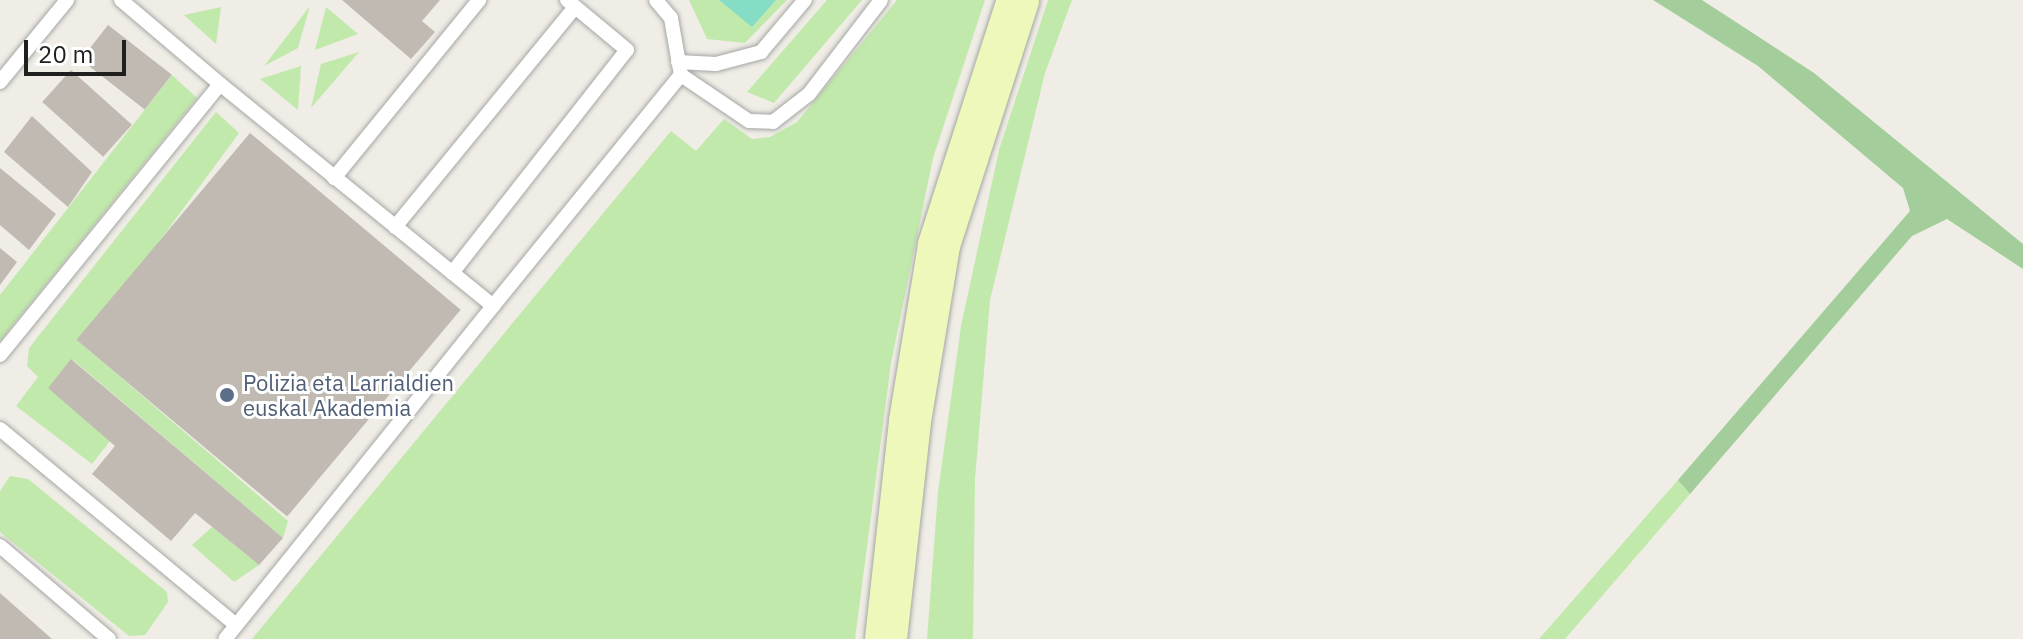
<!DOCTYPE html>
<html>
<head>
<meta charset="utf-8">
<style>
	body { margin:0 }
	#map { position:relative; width:2023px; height:639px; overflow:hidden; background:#efede5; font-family:"IBM Plex Sans",sans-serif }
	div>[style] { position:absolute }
	.grass>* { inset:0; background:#c2e9ac }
	.forest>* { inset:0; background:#a3ce9b }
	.pitch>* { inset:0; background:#85ddc6 }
	.building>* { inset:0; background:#c0bab2; transform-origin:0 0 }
	.roads { filter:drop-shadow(0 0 2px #a6a6a6) drop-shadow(0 0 2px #a6a6a6) }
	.service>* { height:14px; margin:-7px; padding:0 7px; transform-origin:7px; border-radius:7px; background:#fff }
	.secondary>* { height:42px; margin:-21px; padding:0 21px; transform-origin:21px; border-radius:21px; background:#edf8ba }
	.dots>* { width:22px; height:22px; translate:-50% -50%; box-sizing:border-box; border:4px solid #fff; border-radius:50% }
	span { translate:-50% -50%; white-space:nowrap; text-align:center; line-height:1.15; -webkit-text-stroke:6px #fff; paint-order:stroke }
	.service-label { font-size:22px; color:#4e5e75 }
	.left { translate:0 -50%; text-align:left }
	.scale { position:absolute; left:24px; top:40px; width:102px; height:36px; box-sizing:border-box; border:4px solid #1f1f1f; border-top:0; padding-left:10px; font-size:24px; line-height:28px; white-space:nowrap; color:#1f1f1f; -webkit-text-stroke:6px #fff; paint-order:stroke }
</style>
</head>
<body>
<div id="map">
	<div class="grass">
		<i style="clip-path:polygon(689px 0,719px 0,752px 26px,776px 0,787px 0,745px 43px,707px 39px)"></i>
		<i style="clip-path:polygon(827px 0,862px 0,774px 103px,747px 92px)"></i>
		<i style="clip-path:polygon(897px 0,985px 0,933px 158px,891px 363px,855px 639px,252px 639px,671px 131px,696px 151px,724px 119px,752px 139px,770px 137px,797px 122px)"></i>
		<i style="clip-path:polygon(1048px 0,1072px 0,1045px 73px,990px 300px,975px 479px,973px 639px,927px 639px,938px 492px,961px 326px,999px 150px)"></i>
		<i style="clip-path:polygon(310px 6px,298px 48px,264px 66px)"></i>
		<i style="clip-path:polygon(221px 7px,216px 44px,184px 15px)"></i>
		<i style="clip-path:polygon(326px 7px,358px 34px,315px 50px)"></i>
		<i style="clip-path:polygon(359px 52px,311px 108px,321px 64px)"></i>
		<i style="clip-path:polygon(301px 66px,298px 110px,260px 79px)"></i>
		<i style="clip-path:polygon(172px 75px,197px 98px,0 341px,0 295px)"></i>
		<i style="clip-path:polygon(216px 112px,239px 133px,83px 345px,288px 521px,283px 538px,72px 359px,110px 441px,92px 464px,16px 406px,38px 377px,27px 366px,29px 348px)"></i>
		<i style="clip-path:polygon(10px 476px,28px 479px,167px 592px,168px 602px,145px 635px,129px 636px,0 532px,0 491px)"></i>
		<i style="clip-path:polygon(1678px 480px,1690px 494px,1565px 639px,1539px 639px)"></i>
		<i style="clip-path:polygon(212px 527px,259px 565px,234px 582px,192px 545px)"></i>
	</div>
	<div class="forest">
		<i style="clip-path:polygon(1653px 0,1702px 0,1814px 73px,2023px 244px,2023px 269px,1947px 219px,1912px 236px,1690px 494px,1678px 480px,1910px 211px,1903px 188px,1758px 66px)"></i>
	</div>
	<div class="pitch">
		<i style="clip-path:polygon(719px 0,776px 0,752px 27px)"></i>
	</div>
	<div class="building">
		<i style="clip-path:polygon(342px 0,440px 0,422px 21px,435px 32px,411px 59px)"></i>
		<i style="left:108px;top:25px;width:81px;height:44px;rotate:38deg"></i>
		<i style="left:71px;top:70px;width:82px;height:43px;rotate:42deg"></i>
		<i style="clip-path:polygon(32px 116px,92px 172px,68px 207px,4px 152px)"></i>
		<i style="left:250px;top:133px;width:275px;height:270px;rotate:40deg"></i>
		<i style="clip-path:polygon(0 168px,56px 214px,29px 250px,0 225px)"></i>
		<i style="clip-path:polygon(0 248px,17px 262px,0 285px)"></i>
		<i style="clip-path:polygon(71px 359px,283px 538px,259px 565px,195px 513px,171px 541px,92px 474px,115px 446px,48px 388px)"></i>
		<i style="clip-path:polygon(0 593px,52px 639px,0 639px)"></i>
	</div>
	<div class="roads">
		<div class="service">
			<i style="left:121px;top:0;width:130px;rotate:40.3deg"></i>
			<i style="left:678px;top:62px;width:38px;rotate:3deg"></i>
			<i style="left:716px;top:64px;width:47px;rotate:-14.9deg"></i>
			<i style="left:761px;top:52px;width:68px;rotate:-49.8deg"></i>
			<i style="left:681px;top:75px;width:82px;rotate:34.1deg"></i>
			<i style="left:749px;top:121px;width:24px;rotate:2deg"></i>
			<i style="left:773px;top:122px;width:46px;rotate:-37.9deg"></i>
			<i style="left:809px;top:94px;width:118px;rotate:-52.5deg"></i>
			<i style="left:0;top:82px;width:106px;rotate:-50.7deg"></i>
			<i style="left:334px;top:178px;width:230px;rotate:-50.8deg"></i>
			<i style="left:395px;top:227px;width:284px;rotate:-50.7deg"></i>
			<i style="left:452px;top:273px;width:283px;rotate:-51.9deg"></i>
			<i style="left:627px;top:50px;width:78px;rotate:-140.2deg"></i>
			<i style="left:493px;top:306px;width:298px;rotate:-50.9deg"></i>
			<i style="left:681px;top:75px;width:58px;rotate:-100deg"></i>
			<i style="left:671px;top:18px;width:23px;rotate:-130deg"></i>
			<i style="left:0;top:355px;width:349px;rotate:-50.9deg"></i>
			<i style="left:220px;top:84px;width:352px;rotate:39.1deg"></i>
			<i style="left:493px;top:306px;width:427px;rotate:128.8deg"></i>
			<i style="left:0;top:429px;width:307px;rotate:39.7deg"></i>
			<i style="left:0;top:546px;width:143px;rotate:40.5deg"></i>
		</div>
		<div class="secondary">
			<i style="left:886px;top:639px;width:219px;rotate:-83.7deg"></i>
			<i style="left:910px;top:421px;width:178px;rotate:-80.6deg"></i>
			<i style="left:939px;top:245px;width:257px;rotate:-72.1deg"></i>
		</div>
	</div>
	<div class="dots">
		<i style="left:227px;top:395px;background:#5c6f8a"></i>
	</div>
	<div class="service-label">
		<span class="left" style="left:243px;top:395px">Polizia eta Larrialdien<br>euskal Akademia</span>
	</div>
	<div class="scale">20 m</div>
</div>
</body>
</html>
